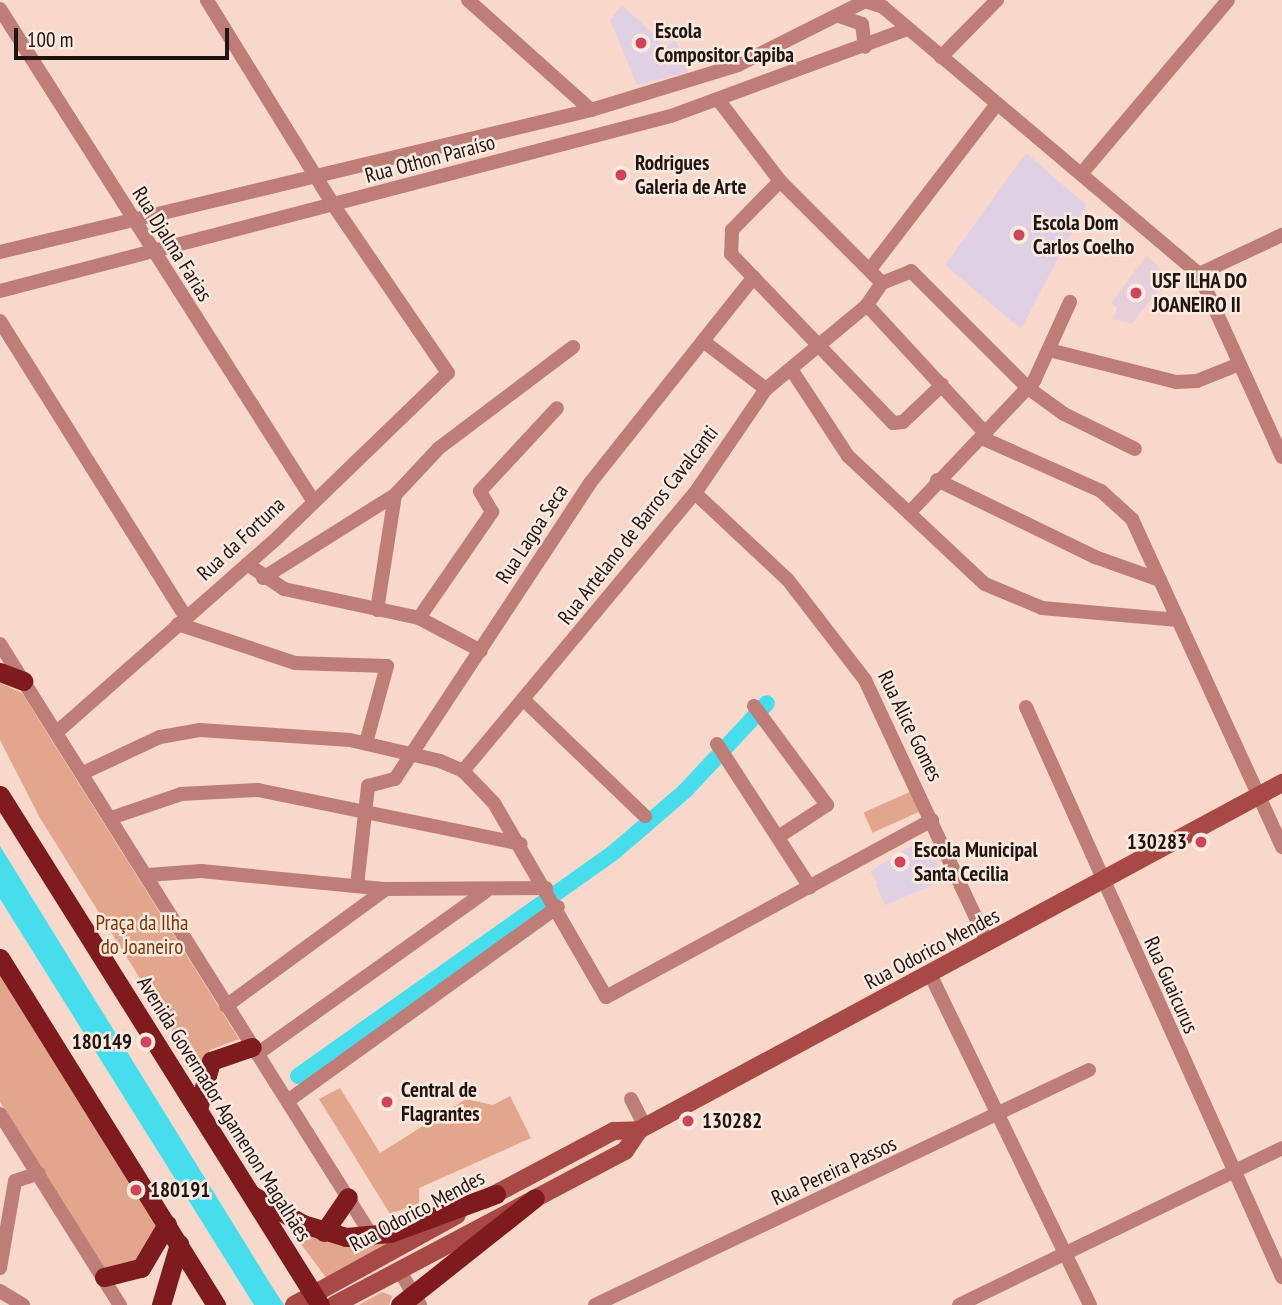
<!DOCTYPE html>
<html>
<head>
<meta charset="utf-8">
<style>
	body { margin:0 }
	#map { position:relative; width:1282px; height:1305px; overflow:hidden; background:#f8d8cb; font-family:"PT Sans Narrow",sans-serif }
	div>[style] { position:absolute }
	.education>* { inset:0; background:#dfd0e3; transform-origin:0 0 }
	.medical>* { inset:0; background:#e7cfd9 }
	.green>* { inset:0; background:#e1a68c; transform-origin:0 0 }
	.water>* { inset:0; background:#46deec }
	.canal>* { height:16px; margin:-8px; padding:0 8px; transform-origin:8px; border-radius:8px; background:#46deec }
	.minor>* { height:14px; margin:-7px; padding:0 7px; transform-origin:7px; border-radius:7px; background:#bf7d78 }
	.secondary>* { height:18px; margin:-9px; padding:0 9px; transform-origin:9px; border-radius:9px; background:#a84946 }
	.trunk>* { height:19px; margin:-9.5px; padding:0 9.5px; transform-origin:9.5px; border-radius:9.5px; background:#7f1a1e }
	.dots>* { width:19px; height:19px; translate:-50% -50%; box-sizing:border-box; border:4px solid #fce9e0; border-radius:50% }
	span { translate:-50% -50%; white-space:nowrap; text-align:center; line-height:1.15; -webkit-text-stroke:5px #fce9e0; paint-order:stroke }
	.poi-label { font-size:21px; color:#201510; font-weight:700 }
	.left { translate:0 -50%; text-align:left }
	.right { translate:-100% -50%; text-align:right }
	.street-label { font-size:21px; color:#201510 }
	.park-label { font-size:21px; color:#853301 }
	.scale { position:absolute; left:14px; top:28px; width:215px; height:32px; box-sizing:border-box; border:4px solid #201510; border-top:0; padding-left:9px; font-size:21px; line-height:24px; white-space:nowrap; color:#201510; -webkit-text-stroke:5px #fce9e0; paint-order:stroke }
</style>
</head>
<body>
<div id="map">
	<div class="education">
		<i style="clip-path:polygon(622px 5px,666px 46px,676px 40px,688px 72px,637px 85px,610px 20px)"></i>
		<i style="clip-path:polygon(1026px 153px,1086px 205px,1021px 329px,945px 265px)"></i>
		<i style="left:922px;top:839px;width:22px;height:61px;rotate:58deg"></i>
		<i style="left:935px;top:859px;width:23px;height:64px;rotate:67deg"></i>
	</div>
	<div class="medical">
		<i style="clip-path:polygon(1147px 255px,1168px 277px,1132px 324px,1113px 319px,1117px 308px,1111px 303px)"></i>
	</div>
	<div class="green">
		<i style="clip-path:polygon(0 683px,22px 693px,239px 1039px,210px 1050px,197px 1070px,40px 818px,0 740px)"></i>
		<i style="left:912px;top:791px;width:22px;height:53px;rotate:66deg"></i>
		<i style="clip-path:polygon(0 966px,164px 1225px,140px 1264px,105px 1269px,0 1102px)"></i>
		<i style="clip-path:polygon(340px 1088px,380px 1153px,466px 1099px,493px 1105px,510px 1096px,531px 1138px,419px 1188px,419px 1203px,390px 1214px,319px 1099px)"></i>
		<i style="clip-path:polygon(292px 1232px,315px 1237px,396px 1240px,327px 1279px)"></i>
		<i style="clip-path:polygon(382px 1292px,392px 1296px,389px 1305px,359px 1305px)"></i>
	</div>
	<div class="water">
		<i style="clip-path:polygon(0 846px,271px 1285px,284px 1305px,254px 1305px,0 899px)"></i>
	</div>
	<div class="canal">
		<i style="left:298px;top:1076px;width:386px;rotate:-35.3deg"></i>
		<i style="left:613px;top:853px;width:95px;rotate:-40.7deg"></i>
		<i style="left:685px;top:791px;width:120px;rotate:-47deg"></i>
	</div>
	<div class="minor">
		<i style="left:468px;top:0;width:165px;rotate:41.8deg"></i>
		<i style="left:865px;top:1px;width:19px;rotate:18deg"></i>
		<i style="left:883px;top:7px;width:414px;rotate:40.2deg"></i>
		<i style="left:0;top:9px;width:581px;rotate:57.51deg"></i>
		<i style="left:839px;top:16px;width:24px;rotate:19deg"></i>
		<i style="left:862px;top:24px;width:23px;rotate:83deg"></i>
		<i style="left:941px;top:57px;width:80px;rotate:-45.5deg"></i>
		<i style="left:720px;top:102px;width:99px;rotate:52.8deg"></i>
		<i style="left:780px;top:181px;width:144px;rotate:45deg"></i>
		<i style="left:1082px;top:173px;width:226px;rotate:-49.8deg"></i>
		<i style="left:780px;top:181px;width:69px;rotate:134.4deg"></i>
		<i style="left:732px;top:230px;width:24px;rotate:92deg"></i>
		<i style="left:731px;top:254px;width:234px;rotate:46.2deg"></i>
		<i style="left:893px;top:423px;width:10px;rotate:-6deg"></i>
		<i style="left:903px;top:422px;width:54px;rotate:-43.5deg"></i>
		<i style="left:0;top:252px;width:608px;rotate:-13.51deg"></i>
		<i style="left:591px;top:110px;width:154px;rotate:-17deg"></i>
		<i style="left:738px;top:65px;width:142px;rotate:-26.7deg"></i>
		<i style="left:871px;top:268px;width:207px;rotate:-52.5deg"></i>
		<i style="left:1199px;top:274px;width:201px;rotate:65.6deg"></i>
		<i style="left:1199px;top:274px;width:92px;rotate:-25.2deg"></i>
		<i style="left:882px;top:283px;width:31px;rotate:-22deg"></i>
		<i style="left:911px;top:271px;width:165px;rotate:45deg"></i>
		<i style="left:1028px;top:388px;width:44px;rotate:35.8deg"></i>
		<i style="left:1064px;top:414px;width:79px;rotate:26.2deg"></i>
		<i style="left:0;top:291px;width:693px;rotate:-14.62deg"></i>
		<i style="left:671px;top:116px;width:252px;rotate:-20.2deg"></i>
		<i style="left:867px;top:305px;width:176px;rotate:47.3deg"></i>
		<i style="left:0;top:321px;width:350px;rotate:57.9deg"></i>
		<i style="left:703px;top:341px;width:79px;rotate:37.3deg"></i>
		<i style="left:1053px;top:351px;width:127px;rotate:14.1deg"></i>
		<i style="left:1176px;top:382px;width:21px;rotate:-3deg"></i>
		<i style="left:1197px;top:381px;width:45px;rotate:-22deg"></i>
		<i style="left:791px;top:369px;width:104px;rotate:56.8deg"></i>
		<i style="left:848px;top:456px;width:187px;rotate:43.1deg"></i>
		<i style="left:985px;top:584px;width:62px;rotate:22.8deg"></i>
		<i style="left:1042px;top:608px;width:137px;rotate:5deg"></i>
		<i style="left:982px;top:438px;width:130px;rotate:24deg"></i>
		<i style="left:1101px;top:491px;width:42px;rotate:42.1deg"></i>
		<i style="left:1132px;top:519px;width:361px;rotate:65.4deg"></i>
		<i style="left:937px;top:480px;width:176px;rotate:26deg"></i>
		<i style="left:1095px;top:557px;width:69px;rotate:19.5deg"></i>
		<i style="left:695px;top:493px;width:127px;rotate:43.1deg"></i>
		<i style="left:788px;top:580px;width:126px;rotate:52.4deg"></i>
		<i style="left:865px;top:680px;width:291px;rotate:65deg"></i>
		<i style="left:911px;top:511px;width:179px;rotate:-46.6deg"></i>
		<i style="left:1034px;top:381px;width:87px;rotate:-65.5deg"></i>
		<i style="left:247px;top:564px;width:45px;rotate:34deg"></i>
		<i style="left:284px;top:589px;width:138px;rotate:12.1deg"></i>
		<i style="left:419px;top:618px;width:70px;rotate:28deg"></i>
		<i style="left:263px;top:578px;width:156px;rotate:-32.2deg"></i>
		<i style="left:395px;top:495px;width:64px;rotate:-46.9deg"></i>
		<i style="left:439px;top:448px;width:168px;rotate:-37deg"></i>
		<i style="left:377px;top:610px;width:116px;rotate:-81.1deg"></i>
		<i style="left:419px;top:618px;width:129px;rotate:-55.4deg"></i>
		<i style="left:492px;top:512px;width:24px;rotate:-120deg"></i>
		<i style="left:480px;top:491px;width:113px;rotate:-47.1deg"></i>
		<i style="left:178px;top:624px;width:123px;rotate:18.4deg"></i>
		<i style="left:295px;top:663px;width:92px;rotate:1.9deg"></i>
		<i style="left:387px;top:666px;width:80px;rotate:105.3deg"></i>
		<i style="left:0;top:644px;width:699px;rotate:57.86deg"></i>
		<i style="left:526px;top:702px;width:165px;rotate:43.8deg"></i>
		<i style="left:754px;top:706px;width:123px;rotate:53.6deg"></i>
		<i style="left:827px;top:805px;width:55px;rotate:146.9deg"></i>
		<i style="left:1026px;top:707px;width:625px;rotate:65.81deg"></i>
		<i style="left:57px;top:732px;width:295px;rotate:-41.4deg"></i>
		<i style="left:278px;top:537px;width:236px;rotate:-44deg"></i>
		<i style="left:448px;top:373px;width:202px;rotate:-124.3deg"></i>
		<i style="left:334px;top:206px;width:242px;rotate:-121.7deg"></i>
		<i style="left:717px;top:744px;width:171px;rotate:57deg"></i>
		<i style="left:463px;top:771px;width:362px;rotate:-50.2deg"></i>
		<i style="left:695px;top:493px;width:126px;rotate:-55.7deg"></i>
		<i style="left:766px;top:389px;width:131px;rotate:-39.7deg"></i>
		<i style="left:867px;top:305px;width:27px;rotate:-56deg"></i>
		<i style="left:83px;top:773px;width:85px;rotate:-25.1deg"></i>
		<i style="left:160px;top:737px;width:41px;rotate:-9.9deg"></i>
		<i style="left:200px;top:730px;width:150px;rotate:3.8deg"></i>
		<i style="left:350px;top:740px;width:92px;rotate:13.1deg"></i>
		<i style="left:440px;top:761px;width:25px;rotate:23deg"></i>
		<i style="left:463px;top:771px;width:45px;rotate:45.9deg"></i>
		<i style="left:494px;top:803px;width:224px;rotate:60deg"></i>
		<i style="left:606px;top:997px;width:371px;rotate:-28.5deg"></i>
		<i style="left:111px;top:818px;width:74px;rotate:-18.9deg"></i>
		<i style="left:181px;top:794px;width:77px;rotate:-3deg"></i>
		<i style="left:258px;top:790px;width:268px;rotate:11.6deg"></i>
		<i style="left:148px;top:875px;width:53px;rotate:-4.3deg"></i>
		<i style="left:201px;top:871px;width:186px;rotate:5.6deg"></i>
		<i style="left:386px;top:889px;width:160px;rotate:-0.4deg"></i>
		<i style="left:357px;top:886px;width:101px;rotate:-83.7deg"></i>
		<i style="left:368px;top:786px;width:28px;rotate:-15deg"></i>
		<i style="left:395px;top:779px;width:354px;rotate:-56.6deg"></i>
		<i style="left:590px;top:483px;width:263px;rotate:-51.5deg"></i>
		<i style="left:931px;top:976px;width:365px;rotate:64.2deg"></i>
		<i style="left:226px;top:1006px;width:198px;rotate:-36.2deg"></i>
		<i style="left:257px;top:1054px;width:280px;rotate:-35.4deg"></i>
		<i style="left:631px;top:1099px;width:31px;rotate:63deg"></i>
		<i style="left:289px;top:1100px;width:331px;rotate:-35.7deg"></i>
		<i style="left:0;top:1114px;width:226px;rotate:57.9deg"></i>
		<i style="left:0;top:1268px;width:88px;rotate:-80.2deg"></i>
		<i style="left:15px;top:1181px;width:25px;rotate:-18deg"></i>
		<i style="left:399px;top:1270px;width:41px;rotate:59deg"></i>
		<i style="left:0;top:1291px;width:27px;rotate:31deg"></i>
		<i style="left:595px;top:1305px;width:547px;rotate:-25.44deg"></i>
		<i style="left:959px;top:1305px;width:359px;rotate:-25.9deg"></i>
	</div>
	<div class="secondary">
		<i style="left:484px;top:1200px;width:147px;rotate:-28deg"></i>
		<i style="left:614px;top:1131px;width:25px;rotate:-2deg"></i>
		<i style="left:639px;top:1130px;width:731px;rotate:-28.35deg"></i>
		<i style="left:294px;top:1305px;width:186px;rotate:-28.9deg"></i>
		<i style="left:334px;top:1305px;width:329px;rotate:-27.9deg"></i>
		<i style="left:625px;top:1151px;width:25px;rotate:-56deg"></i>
	</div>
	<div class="trunk">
		<i style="left:0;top:672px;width:25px;rotate:21deg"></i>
		<i style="left:0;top:795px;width:602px;rotate:57.89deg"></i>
		<i style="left:0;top:958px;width:409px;rotate:58.1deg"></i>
		<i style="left:198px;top:1109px;width:50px;rotate:-74.8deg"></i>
		<i style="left:211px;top:1061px;width:43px;rotate:-18.9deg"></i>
		<i style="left:252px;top:1195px;width:59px;rotate:29.6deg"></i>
		<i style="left:303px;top:1224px;width:45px;rotate:16.8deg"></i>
		<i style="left:346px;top:1237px;width:44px;rotate:-5.2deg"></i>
		<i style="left:390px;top:1233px;width:113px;rotate:-20.2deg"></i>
		<i style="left:324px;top:1232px;width:42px;rotate:-55.6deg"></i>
		<i style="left:104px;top:1277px;width:38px;rotate:-14deg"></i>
		<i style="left:141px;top:1268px;width:51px;rotate:-59.4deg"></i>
		<i style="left:161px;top:1305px;width:64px;rotate:-73.6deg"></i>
		<i style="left:400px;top:1305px;width:172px;rotate:-38.4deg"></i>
	</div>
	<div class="dots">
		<i style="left:641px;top:43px;background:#d34357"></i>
		<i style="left:621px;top:175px;background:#d34357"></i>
		<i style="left:1019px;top:235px;background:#d34357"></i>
		<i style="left:1136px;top:293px;background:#d34357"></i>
		<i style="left:1201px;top:842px;background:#d34357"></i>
		<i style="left:900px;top:862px;background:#d34357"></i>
		<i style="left:146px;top:1042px;background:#d34357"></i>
		<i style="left:387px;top:1102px;background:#d34357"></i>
		<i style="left:688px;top:1121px;background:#d34357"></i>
		<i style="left:136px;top:1190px;background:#d34357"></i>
	</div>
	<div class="poi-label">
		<span class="left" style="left:655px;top:43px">Escola<br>Compositor Capiba</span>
		<span class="left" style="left:635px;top:175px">Rodrigues<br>Galeria de Arte</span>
		<span class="left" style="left:1033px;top:235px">Escola Dom<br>Carlos Coelho</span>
		<span class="left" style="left:1152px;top:293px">USF ILHA DO<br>JOANEIRO II</span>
		<span class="right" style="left:1187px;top:842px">130283</span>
		<span class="left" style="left:914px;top:862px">Escola Municipal<br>Santa Cecilia</span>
		<span class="right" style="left:132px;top:1042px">180149</span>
		<span class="left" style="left:401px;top:1102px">Central de<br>Flagrantes</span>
		<span class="left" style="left:702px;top:1121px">130282</span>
		<span class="left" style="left:150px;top:1190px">180191</span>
	</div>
	<div class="street-label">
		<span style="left:430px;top:159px;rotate:-15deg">Rua Othon Paraíso</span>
		<span style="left:172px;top:244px;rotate:58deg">Rua Djalma Farias</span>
		<span style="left:638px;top:525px;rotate:-52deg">Rua Artelano de Barros Cavalcanti</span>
		<span style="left:532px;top:534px;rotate:-57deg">Rua Lagoa Seca</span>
		<span style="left:241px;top:539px;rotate:-43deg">Rua da Fortuna</span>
		<span style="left:910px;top:726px;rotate:64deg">Rua Alice Gomes</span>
		<span style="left:932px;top:949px;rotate:-28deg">Rua Odorico Mendes</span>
		<span style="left:1171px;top:985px;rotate:66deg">Rua Guaicurus</span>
		<span style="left:224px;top:1109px;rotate:58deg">Avenida Governador Agamenon Magalhães</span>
		<span style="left:834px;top:1171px;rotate:-25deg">Rua Pereira Passos</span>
		<span style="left:417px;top:1211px;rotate:-28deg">Rua Odorico Mendes</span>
	</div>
	<div class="park-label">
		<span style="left:142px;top:935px">Praça da Ilha<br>do Joaneiro</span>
	</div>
	<div class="scale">100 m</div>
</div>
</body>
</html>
